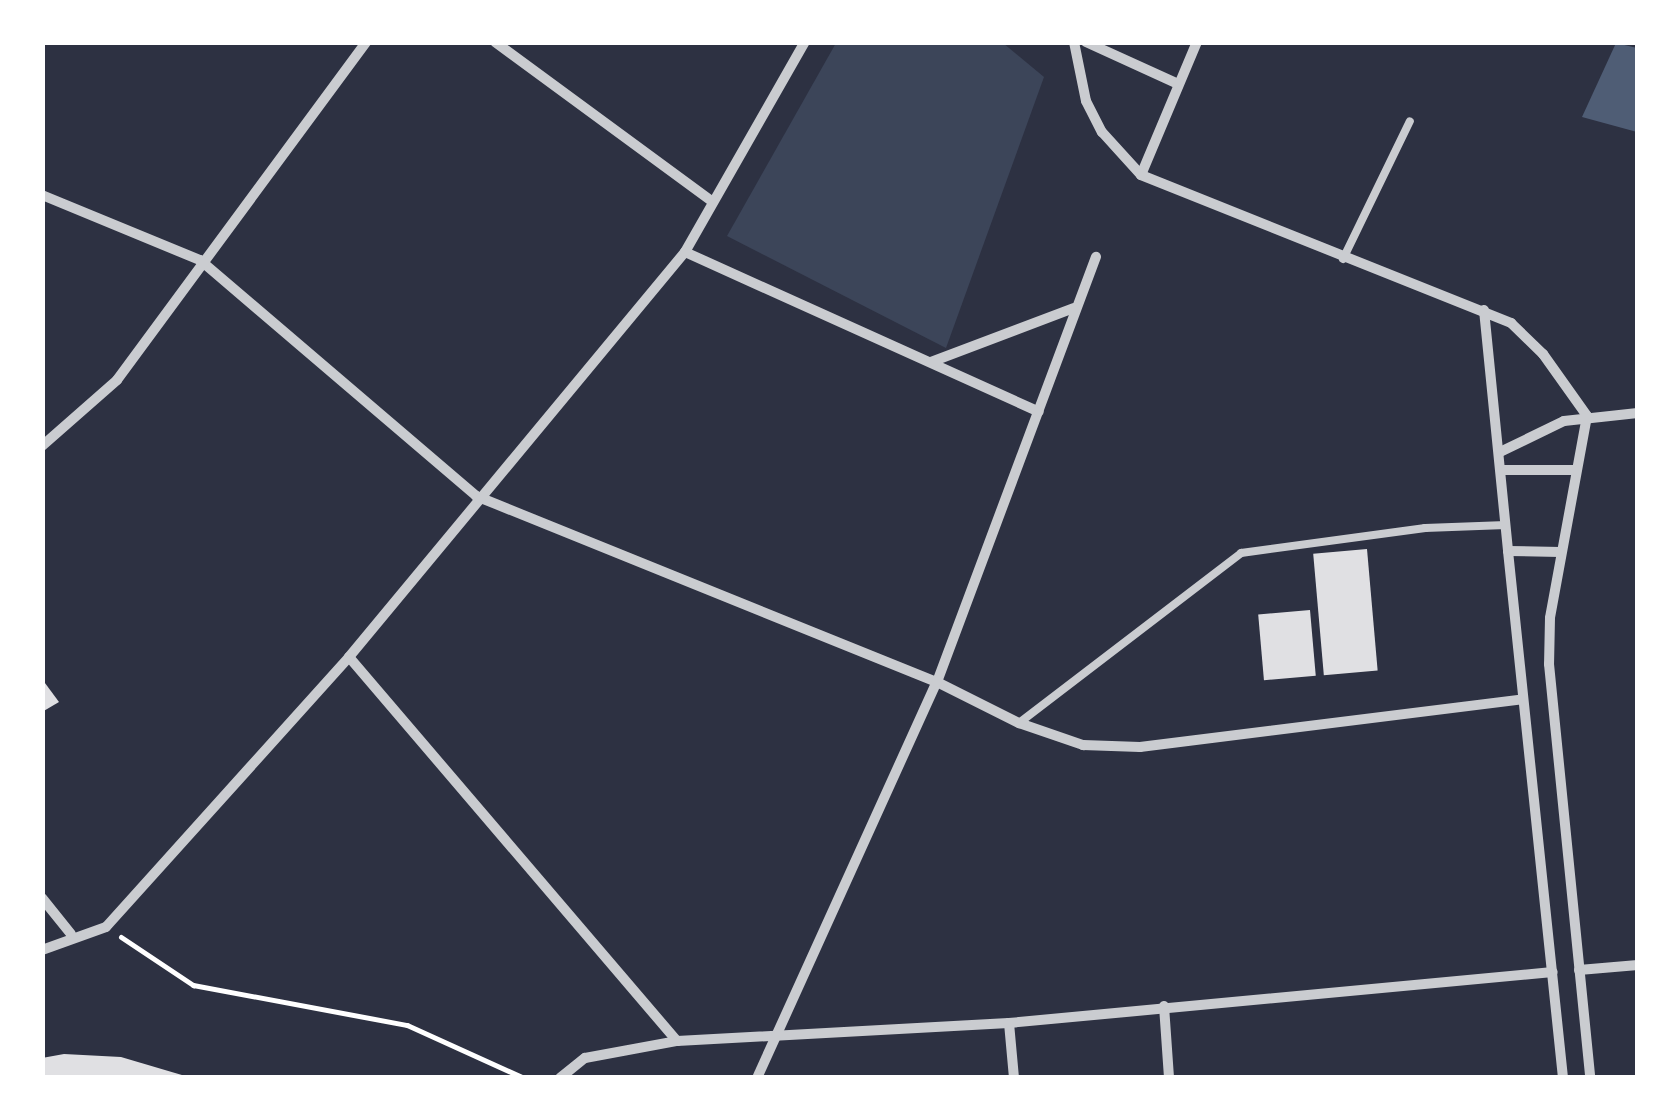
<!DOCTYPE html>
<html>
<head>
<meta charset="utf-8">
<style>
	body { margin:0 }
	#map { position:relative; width:1680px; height:1120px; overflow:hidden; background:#2d3142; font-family:"Nunito Sans",sans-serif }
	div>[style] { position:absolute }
	.green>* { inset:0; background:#3c4559 }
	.water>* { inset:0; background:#4f5d75 }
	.building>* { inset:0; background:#e0e0e3; transform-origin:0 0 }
	.path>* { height:5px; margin:-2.5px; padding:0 2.5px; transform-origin:2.5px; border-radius:2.5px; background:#fff }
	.service>* { height:8px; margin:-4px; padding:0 4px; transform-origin:4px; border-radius:4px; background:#caccd0 }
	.minor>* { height:10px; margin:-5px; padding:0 5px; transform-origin:5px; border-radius:5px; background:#caccd0 }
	span { translate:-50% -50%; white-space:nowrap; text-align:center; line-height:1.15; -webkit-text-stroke:9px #fff; paint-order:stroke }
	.frame { position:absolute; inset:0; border:45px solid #fff; pointer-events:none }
</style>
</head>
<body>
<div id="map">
	<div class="green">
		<i style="clip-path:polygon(836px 43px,1003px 43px,1044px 77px,946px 348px,727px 236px)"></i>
	</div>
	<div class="water">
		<i style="clip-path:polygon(1616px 43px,1637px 48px,1637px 132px,1582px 117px)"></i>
	</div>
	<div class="building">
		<i style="left:1367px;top:549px;width:122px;height:54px;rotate:85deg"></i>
		<i style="left:1310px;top:610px;width:66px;height:52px;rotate:85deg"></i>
		<i style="clip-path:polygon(42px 679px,59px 702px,42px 712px)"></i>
		<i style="clip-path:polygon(64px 1054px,121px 1057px,192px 1078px,42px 1078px,42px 1058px)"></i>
	</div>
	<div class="path">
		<i style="left:121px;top:937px;width:87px;rotate:33.7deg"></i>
		<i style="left:193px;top:985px;width:218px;rotate:10.6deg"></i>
		<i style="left:407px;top:1025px;width:128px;rotate:24.4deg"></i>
	</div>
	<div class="service">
		<i style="left:1343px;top:259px;width:153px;rotate:-64.1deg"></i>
		<i style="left:1019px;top:723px;width:280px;rotate:-37.4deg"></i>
		<i style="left:1241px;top:553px;width:186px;rotate:-7.7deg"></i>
		<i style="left:1425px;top:528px;width:81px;rotate:-2.1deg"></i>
	</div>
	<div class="minor">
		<i style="left:495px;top:42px;width:267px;rotate:36.3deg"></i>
		<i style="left:1074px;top:42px;width:60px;rotate:78.5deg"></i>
		<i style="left:1086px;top:101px;width:35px;rotate:63deg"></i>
		<i style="left:1102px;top:132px;width:58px;rotate:47.8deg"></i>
		<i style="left:1141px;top:175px;width:399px;rotate:21.8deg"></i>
		<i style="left:1511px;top:323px;width:45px;rotate:44.1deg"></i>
		<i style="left:1543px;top:354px;width:76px;rotate:54.6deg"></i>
		<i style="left:1587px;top:416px;width:205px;rotate:100.4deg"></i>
		<i style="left:1550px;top:618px;width:46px;rotate:91.2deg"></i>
		<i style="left:1549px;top:664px;width:416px;rotate:84.3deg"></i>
		<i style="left:1086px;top:42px;width:101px;rotate:24.5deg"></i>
		<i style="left:1141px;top:175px;width:144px;rotate:-67.2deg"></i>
		<i style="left:42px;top:195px;width:171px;rotate:22.4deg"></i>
		<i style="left:200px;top:260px;width:363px;rotate:40.5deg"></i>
		<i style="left:476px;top:496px;width:497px;rotate:22deg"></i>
		<i style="left:937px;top:682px;width:92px;rotate:26.6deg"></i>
		<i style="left:1019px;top:723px;width:68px;rotate:19deg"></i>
		<i style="left:1083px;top:745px;width:57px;rotate:2deg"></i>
		<i style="left:1140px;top:747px;width:383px;rotate:-7.1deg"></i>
		<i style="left:685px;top:252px;width:388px;rotate:24.3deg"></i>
		<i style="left:1484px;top:310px;width:242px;rotate:84.3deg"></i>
		<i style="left:1508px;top:551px;width:52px;rotate:1.1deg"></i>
		<i style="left:931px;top:362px;width:153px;rotate:-20.7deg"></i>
		<i style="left:42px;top:446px;width:100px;rotate:-41.3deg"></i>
		<i style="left:117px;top:380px;width:420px;rotate:-53.6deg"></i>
		<i style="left:1500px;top:452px;width:71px;rotate:-25.8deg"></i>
		<i style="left:1564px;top:421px;width:74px;rotate:-6.2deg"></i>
		<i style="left:1502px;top:470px;width:72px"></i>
		<i style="left:1508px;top:551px;width:530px;rotate:84.04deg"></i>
		<i style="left:349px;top:657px;width:505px;rotate:49.5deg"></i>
		<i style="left:42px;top:898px;width:46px;rotate:51.1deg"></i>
		<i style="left:42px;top:950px;width:68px;rotate:-19.8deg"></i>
		<i style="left:106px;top:927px;width:363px;rotate:-48deg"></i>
		<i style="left:349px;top:657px;width:526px;rotate:-50.32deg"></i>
		<i style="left:685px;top:252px;width:242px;rotate:-60.3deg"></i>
		<i style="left:1579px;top:970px;width:59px;rotate:-4.8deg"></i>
		<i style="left:1164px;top:1006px;width:72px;rotate:86deg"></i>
		<i style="left:1009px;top:1023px;width:55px;rotate:84.8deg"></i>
		<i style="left:560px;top:1078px;width:32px;rotate:-39deg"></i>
		<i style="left:585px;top:1058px;width:94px;rotate:-10.5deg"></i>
		<i style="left:677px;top:1041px;width:332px;rotate:-3.1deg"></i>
		<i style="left:1009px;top:1023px;width:546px;rotate:-5.36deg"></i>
		<i style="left:757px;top:1078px;width:435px;rotate:-65.6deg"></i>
		<i style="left:937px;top:682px;width:454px;rotate:-69.5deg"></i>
	</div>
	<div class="frame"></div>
</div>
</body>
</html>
